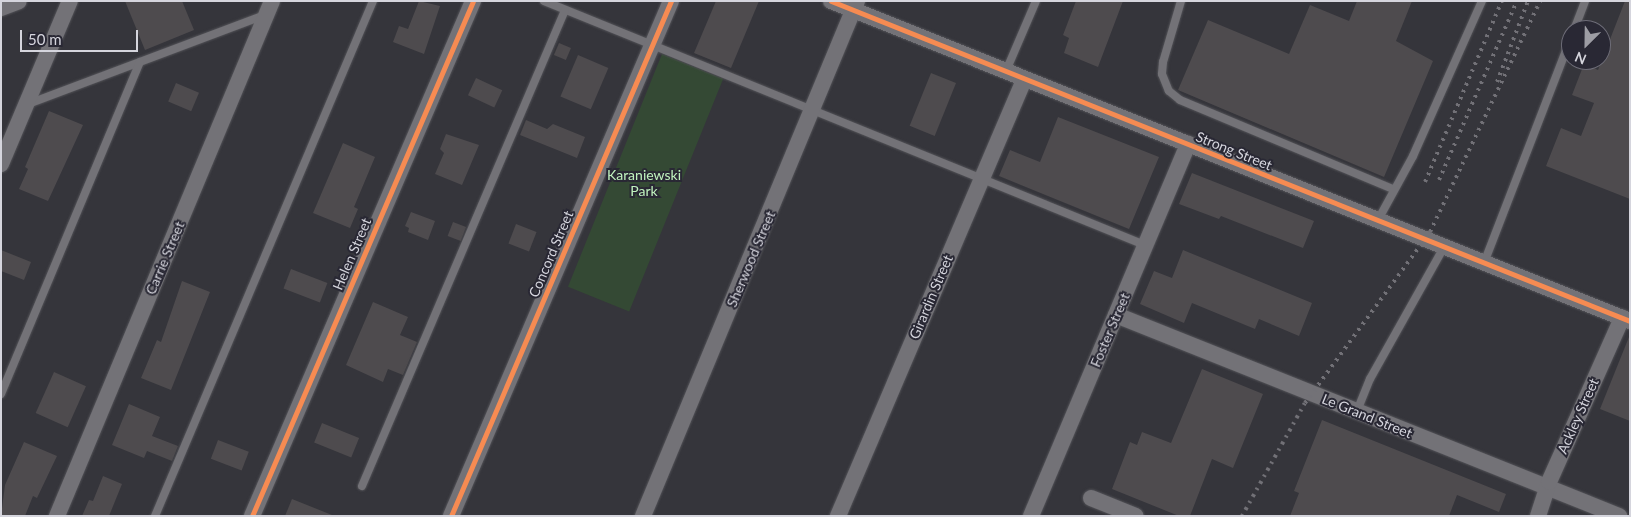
<!DOCTYPE html>
<html>
<head>
<meta charset="utf-8">
<style>
	body { margin:0 }
	#map { position:relative; width:1631px; height:517px; overflow:hidden; background:#35353b; font-family:Lato,sans-serif }
	div>[style] { position:absolute }
	.green>* { inset:0; background:#344934; transform-origin:0 0 }
	.building>* { inset:0; background:#4e4b4e; transform-origin:0 0 }
	.roads { filter:drop-shadow(0 0 1px #525257) drop-shadow(0 0 1px #525257) }
	.service>* { height:8px; margin:-4px; padding:0 4px; transform-origin:4px; border-radius:4px; background:#737277 }
	.minor>* { height:16px; margin:-8px; padding:0 8px; transform-origin:8px; border-radius:8px; background:#737277 }
	.rail>* { height:4px; margin-top:-2px; transform-origin:0; background:repeating-linear-gradient(90deg,#727177 0 2.5px,transparent 0 7.5px) }
	.cycleway>* { height:5px; margin:-2.5px; padding:0 2.5px; transform-origin:2.5px; border-radius:2.5px; background:#f68b52 }
	span { translate:-50% -50%; white-space:nowrap; text-align:center; line-height:1.15; -webkit-text-stroke:4px #292834; paint-order:stroke }
	.street-label { font-size:14px; color:#d5d5dd }
	.park-label { font-size:14px; color:#c0f2be }
	.frame { position:absolute; inset:0; border:2px solid #d5d5dd; pointer-events:none }
	.north { position:absolute; left:1561px; top:20px; width:50px; height:50px; box-sizing:border-box; background:#292834; border:1px solid #6e6d78; border-radius:50%; rotate:203deg; font-size:14px; font-weight:700; line-height:20px; text-align:center; color:#d5d5dd }
	.north::after { content:''; display:block; margin:auto; width:18px; height:22px; background:#9d9da4; clip-path:polygon(50% 0,100% 100%,50% 72%,0 100%) }
	.scale { position:absolute; left:20px; top:30px; width:118px; height:22px; box-sizing:border-box; border:2px solid #d5d5dd; border-top:0; padding-left:6px; font-size:15px; line-height:18px; white-space:nowrap; color:#d5d5dd; -webkit-text-stroke:4px #292834; paint-order:stroke }
</style>
</head>
<body>
<div id="map">
	<div class="green">
		<i style="left:662px;top:54px;width:66px;height:251px;rotate:22deg"></i>
	</div>
	<div class="building">
		<i style="clip-path:polygon(125px 1px,182px 1px,194px 30px,145px 50px)"></i>
		<i style="clip-path:polygon(419px 1px,440px 6px,424px 54px,393px 42px,399px 26px,408px 29px)"></i>
		<i style="clip-path:polygon(716px 1px,759px 1px,731px 68px,694px 53px)"></i>
		<i style="clip-path:polygon(1076px 1px,1123px 1px,1098px 67px,1064px 53px,1069px 38px,1063px 35px)"></i>
		<i style="clip-path:polygon(1357px 1px,1412px 1px,1396px 41px,1433px 61px,1384px 177px,1178px 90px,1208px 20px,1289px 54px,1310px 5px,1349px 21px)"></i>
		<i style="clip-path:polygon(1625px 1px,1630px 1px,1630px 199px,1546px 166px,1561px 128px,1581px 136px,1594px 103px,1572px 95px,1584px 64px,1598px 70px)"></i>
		<i style="left:559px;top:43px;width:13px;height:13px;rotate:23deg"></i>
		<i style="left:578px;top:55px;width:33px;height:45px;rotate:23deg"></i>
		<i style="left:931px;top:73px;width:27px;height:57px;rotate:22deg"></i>
		<i style="left:476px;top:78px;width:29px;height:19px;rotate:25deg"></i>
		<i style="left:176px;top:83px;width:25px;height:20px;rotate:23deg"></i>
		<i style="clip-path:polygon(49px 111px,83px 125px,48px 201px,19px 189px,28px 169px,25px 167px)"></i>
		<i style="clip-path:polygon(1058px 117px,1159px 157px,1129px 229px,999px 176px,1010px 150px,1040px 162px)"></i>
		<i style="clip-path:polygon(526px 120px,547px 129px,553px 124px,585px 137px,577px 158px,520px 135px)"></i>
		<i style="clip-path:polygon(446px 134px,479px 145px,462px 185px,435px 174px,444px 153px,440px 149px)"></i>
		<i style="clip-path:polygon(343px 143px,375px 157px,354px 207px,358px 209px,350px 228px,313px 213px)"></i>
		<i style="clip-path:polygon(1192px 173px,1314px 221px,1303px 248px,1221px 216px,1219px 219px,1179px 204px)"></i>
		<i style="clip-path:polygon(411px 212px,435px 221px,428px 240px,408px 232px,409px 228px,405px 226px)"></i>
		<i style="left:453px;top:222px;width:14px;height:15px;rotate:21deg"></i>
		<i style="left:516px;top:224px;width:22px;height:21px;rotate:21deg"></i>
		<i style="clip-path:polygon(1px 250px,31px 262px,24px 280px,1px 271px)"></i>
		<i style="clip-path:polygon(1183px 250px,1312px 303px,1299px 336px,1259px 319px,1255px 329px,1192px 303px,1184px 323px,1140px 304px,1154px 271px,1172px 278px)"></i>
		<i style="left:291px;top:269px;width:39px;height:21px;rotate:21deg"></i>
		<i style="clip-path:polygon(182px 281px,210px 292px,171px 390px,141px 378px,157px 340px,161px 342px)"></i>
		<i style="clip-path:polygon(373px 302px,408px 317px,400px 335px,417px 342px,403px 375px,388px 369px,383px 382px,346px 365px)"></i>
		<i style="clip-path:polygon(1629px 337px,1630px 337px,1630px 421px,1600px 409px)"></i>
		<i style="clip-path:polygon(1202px 369px,1263px 394px,1233px 468px,1212px 459px,1190px 516px,1179px 516px,1112px 489px,1130px 442px,1137px 445px,1142px 432px,1171px 443px)"></i>
		<i style="left:54px;top:372px;width:35px;height:45px;rotate:24deg"></i>
		<i style="clip-path:polygon(129px 404px,160px 417px,152px 436px,178px 446px,172px 461px,147px 451px,144px 458px,112px 445px)"></i>
		<i style="clip-path:polygon(1322px 420px,1506px 494px,1499px 512px,1457px 495px,1449px 516px,1290px 516px,1299px 493px,1294px 491px)"></i>
		<i style="left:322px;top:423px;width:40px;height:21px;rotate:22deg"></i>
		<i style="left:218px;top:440px;width:33px;height:20px;rotate:21deg"></i>
		<i style="clip-path:polygon(24px 442px,57px 456px,37px 498px,33px 496px,25px 516px,1px 516px,5px 485px)"></i>
		<i style="clip-path:polygon(103px 476px,122px 484px,109px 516px,82px 516px,89px 500px,93px 501px)"></i>
		<i style="clip-path:polygon(292px 499px,332px 515px,332px 516px,285px 516px)"></i>
	</div>
	<div class="roads">
		<div class="service">
			<i style="left:544px;top:1px;width:649px;rotate:22.1deg"></i>
			<i style="left:1181px;top:1px;width:64px;rotate:106.4deg"></i>
			<i style="left:1163px;top:62px;width:12px;rotate:95deg"></i>
			<i style="left:1162px;top:74px;width:18px;rotate:68deg"></i>
			<i style="left:1169px;top:91px;width:14px;rotate:39deg"></i>
			<i style="left:1180px;top:100px;width:231px;rotate:22.7deg"></i>
			<i style="left:1574px;top:30px;width:31px;rotate:-69deg"></i>
			<i style="left:1006px;top:71px;width:76px;rotate:-66.8deg"></i>
			<i style="left:28px;top:104px;width:253px;rotate:-20.6deg"></i>
			<i style="left:1378px;top:220px;width:73px;rotate:-61.3deg"></i>
			<i style="left:1413px;top:156px;width:170px;rotate:-66deg"></i>
			<i style="left:1484px;top:263px;width:242px;rotate:-68.9deg"></i>
			<i style="left:1px;top:394px;width:360px;rotate:-67.3deg"></i>
			<i style="left:1357px;top:411px;width:35px;rotate:-68deg"></i>
			<i style="left:1370px;top:379px;width:151px;rotate:-60.7deg"></i>
			<i style="left:362px;top:486px;width:517px;rotate:-66.9deg"></i>
			<i style="left:155px;top:516px;width:559px;rotate:-67.06deg"></i>
		</div>
		<div class="minor">
			<i style="left:831px;top:1px;width:861px;rotate:21.83deg"></i>
			<i style="left:1px;top:8px;width:19px;rotate:-21deg"></i>
			<i style="left:1px;top:164px;width:177px;rotate:-67.1deg"></i>
			<i style="left:1116px;top:315px;width:542px;rotate:21.78deg"></i>
			<i style="left:1091px;top:498px;width:48px;rotate:21.8deg"></i>
			<i style="left:57px;top:516px;width:558px;rotate:-67.34deg"></i>
			<i style="left:252px;top:516px;width:560px;rotate:-66.77deg"></i>
			<i style="left:451px;top:516px;width:560px;rotate:-66.87deg"></i>
			<i style="left:643px;top:516px;width:558px;rotate:-67.44deg"></i>
			<i style="left:838px;top:516px;width:475px;rotate:-66.9deg"></i>
			<i style="left:1031px;top:516px;width:404px;rotate:-67.1deg"></i>
			<i style="left:1538px;top:516px;width:36px;rotate:-72deg"></i>
			<i style="left:1549px;top:482px;width:180px;rotate:-66deg"></i>
		</div>
	</div>
	<div class="rail">
		<i style="left:1497px;top:82px;width:87px;rotate:-69.1deg"></i>
		<i style="left:1439px;top:180px;width:195px;rotate:-66.5deg"></i>
		<i style="left:1425px;top:182px;width:197px;rotate:-67deg"></i>
		<i style="left:1242px;top:516px;width:129px;rotate:-60.9deg"></i>
		<i style="left:1305px;top:403px;width:212px;rotate:-53.8deg"></i>
		<i style="left:1430px;top:232px;width:256px;rotate:-64.5deg"></i>
	</div>
	<div class="cycleway">
		<i style="left:831px;top:1px;width:861px;rotate:21.83deg"></i>
		<i style="left:252px;top:516px;width:560px;rotate:-66.77deg"></i>
		<i style="left:451px;top:516px;width:560px;rotate:-66.87deg"></i>
	</div>
	<div class="street-label">
		<span style="left:1234px;top:151px;rotate:22deg">Strong Street</span>
		<span style="left:352px;top:254px;rotate:-67deg">Helen Street</span>
		<span style="left:551px;top:254px;rotate:-67deg">Concord Street</span>
		<span style="left:165px;top:258px;rotate:-67deg">Carrie Street</span>
		<span style="left:751px;top:259px;rotate:-67deg">Sherwood Street</span>
		<span style="left:931px;top:297px;rotate:-67deg">Girardin Street</span>
		<span style="left:1110px;top:330px;rotate:-67deg">Foster Street</span>
		<span style="left:1367px;top:416px;rotate:22deg">Le Grand Street</span>
		<span style="left:1578px;top:416px;rotate:-66deg">Ackley Street</span>
	</div>
	<div class="park-label">
		<span style="left:644px;top:183px">Karaniewski<br>Park</span>
	</div>
	<div class="frame"></div>
	<div class="north">N</div>
	<div class="scale">50 m</div>
</div>
</body>
</html>
